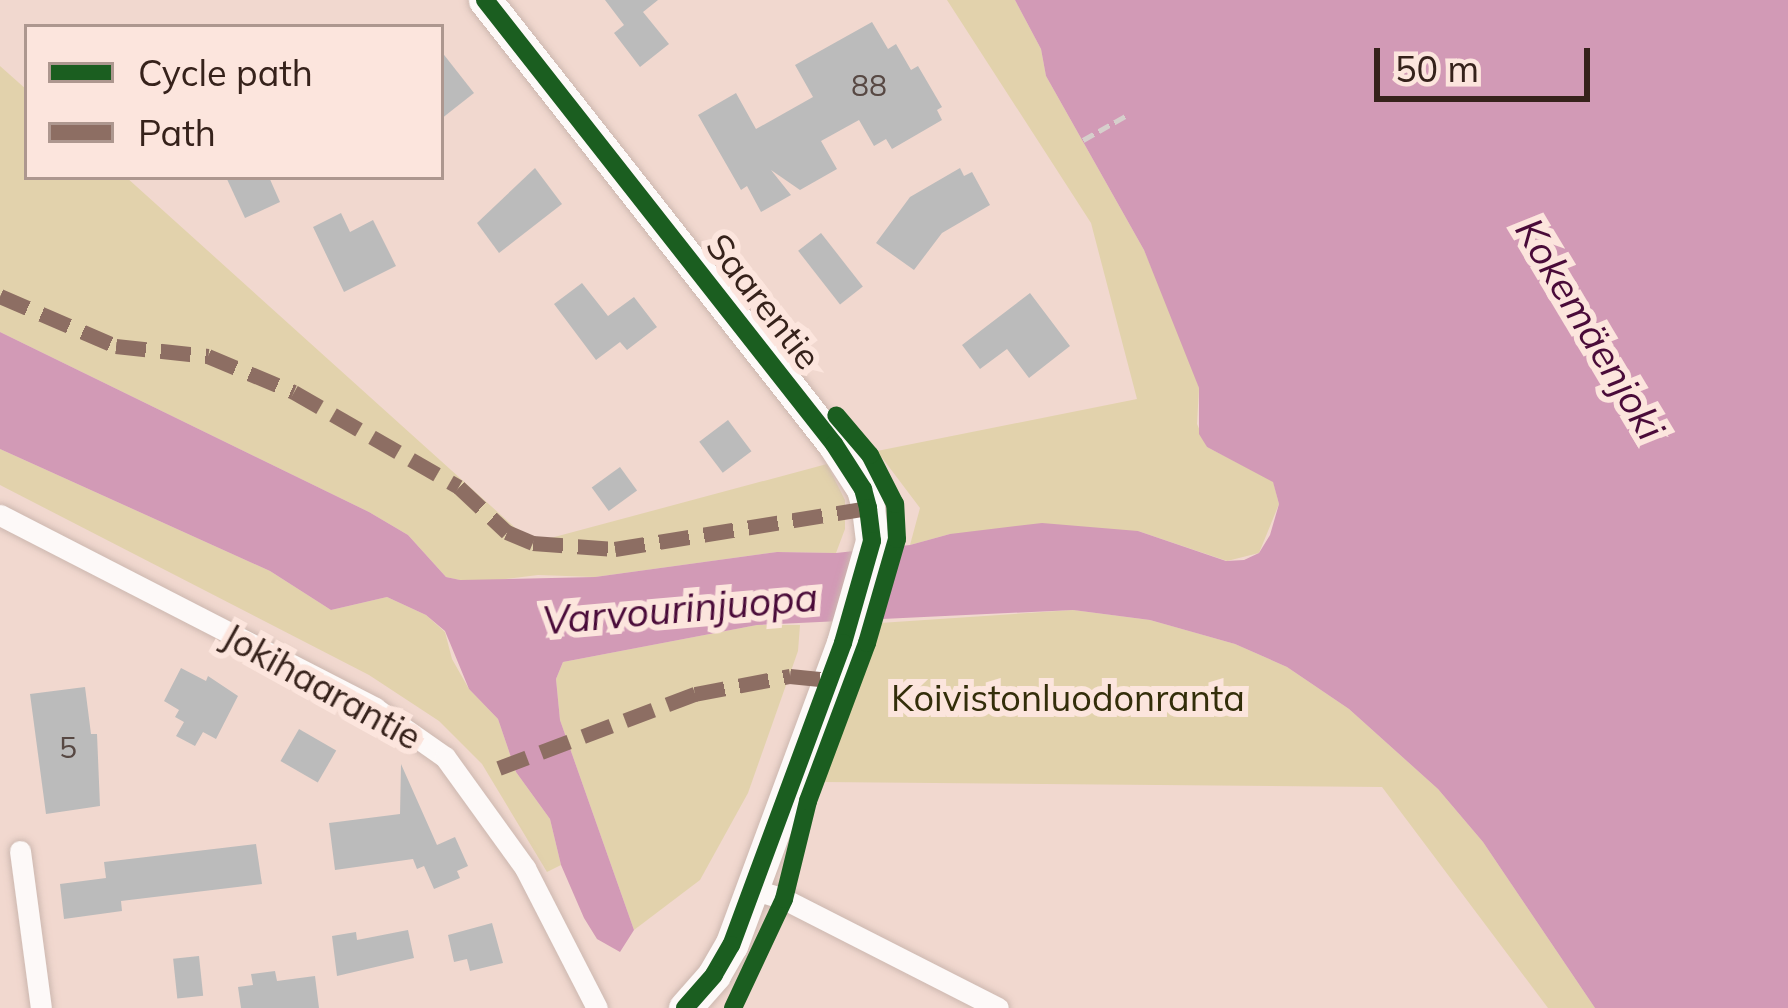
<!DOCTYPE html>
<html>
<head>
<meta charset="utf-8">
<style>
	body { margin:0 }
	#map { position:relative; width:1788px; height:1008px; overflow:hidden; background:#f1d8cf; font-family:Mulish,sans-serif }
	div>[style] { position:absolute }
	.green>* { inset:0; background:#e2d2ac }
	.water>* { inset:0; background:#d29ab6 }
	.building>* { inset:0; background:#bbb; transform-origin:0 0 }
	.path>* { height:4.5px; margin-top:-2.25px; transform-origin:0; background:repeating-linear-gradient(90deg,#d6cfcc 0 12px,transparent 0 18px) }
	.roads { filter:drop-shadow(0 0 3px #ccb7af) drop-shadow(0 0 3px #ccb7af) }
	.street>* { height:21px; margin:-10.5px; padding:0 10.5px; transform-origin:10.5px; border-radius:10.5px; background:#fdf9f8 }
	.secondary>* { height:33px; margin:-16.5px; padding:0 16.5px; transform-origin:16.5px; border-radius:16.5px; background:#fdf9f8 }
	.quiet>* { height:15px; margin-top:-7.5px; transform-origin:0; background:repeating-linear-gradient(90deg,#8d6e63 0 30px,transparent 0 45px) }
	.cycleway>* { height:18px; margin:-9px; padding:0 9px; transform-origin:9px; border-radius:9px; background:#1b5e20 }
	span { translate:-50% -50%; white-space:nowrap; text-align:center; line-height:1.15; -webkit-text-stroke:12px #fce5dd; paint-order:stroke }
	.number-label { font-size:30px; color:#574843 }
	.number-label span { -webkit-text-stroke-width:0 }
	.street-label { font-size:36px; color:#36221b }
	.park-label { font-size:36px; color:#332e0a }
	.water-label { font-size:39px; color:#4a0b39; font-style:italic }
	.legend { position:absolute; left:24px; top:24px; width:420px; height:156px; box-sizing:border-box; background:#fce5dd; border:3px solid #ad978f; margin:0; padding:15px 21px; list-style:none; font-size:36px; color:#36221b }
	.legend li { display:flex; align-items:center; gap:24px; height:60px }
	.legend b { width:60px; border:3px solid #ad978f }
	.scale { position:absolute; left:1374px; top:48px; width:216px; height:54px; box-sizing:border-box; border:6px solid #36221b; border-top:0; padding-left:15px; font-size:36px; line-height:42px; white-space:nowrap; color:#36221b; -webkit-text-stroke:9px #fce5dd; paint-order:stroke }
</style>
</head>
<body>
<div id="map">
	<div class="green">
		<i style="clip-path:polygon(947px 0,1015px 0,1041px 49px,1046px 76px,1144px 250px,1187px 351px,1199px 388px,1197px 424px,1207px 447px,1273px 481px,1279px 504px,1259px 553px,1227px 561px,1138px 531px,950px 534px,910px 545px,920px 508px,877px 451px,1137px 399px,1091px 223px)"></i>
		<i style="clip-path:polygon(0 66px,27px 90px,27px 177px,126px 177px,532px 543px,827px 464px,845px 500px,845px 529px,836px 553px,777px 552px,595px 577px,538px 575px,473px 583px,446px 577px,408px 535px,369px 512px,0 332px)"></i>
		<i style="clip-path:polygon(0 449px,270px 571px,331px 610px,387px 597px,426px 615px,445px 632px,452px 659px,469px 689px,498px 719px,516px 772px,550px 819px,561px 865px,547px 872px,482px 764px,439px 721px,369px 675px,0 485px)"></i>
		<i style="clip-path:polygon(1073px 610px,1150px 620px,1235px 644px,1287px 667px,1349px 709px,1438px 789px,1483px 842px,1595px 1008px,1548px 1008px,1382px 787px,823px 782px,880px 623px)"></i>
		<i style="clip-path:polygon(757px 625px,800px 625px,798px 651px,748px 793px,700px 880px,634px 930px,560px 720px,556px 679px,563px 662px)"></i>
	</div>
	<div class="water">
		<i style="clip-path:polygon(1015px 0,1788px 0,1788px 1008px,1595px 1008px,1483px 842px,1438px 789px,1349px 709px,1287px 667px,1235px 644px,1150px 620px,1073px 610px,757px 625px,563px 662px,556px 679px,560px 720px,634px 930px,620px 952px,597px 939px,584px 918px,561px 865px,550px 819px,516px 772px,498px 719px,469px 689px,445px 631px,426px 615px,387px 597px,331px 610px,270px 571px,0 449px,0 332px,369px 512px,408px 535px,446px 577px,460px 580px,595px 577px,777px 552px,836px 553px,910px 545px,950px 534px,1042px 523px,1138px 531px,1226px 561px,1244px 560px,1259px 553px,1270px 535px,1279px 504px,1273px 482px,1207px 447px,1199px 434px,1199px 388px,1144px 250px,1046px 76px,1041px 49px)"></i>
	</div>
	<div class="building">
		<i style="clip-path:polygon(605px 0,658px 0,643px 12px,669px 44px,640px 67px,614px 33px,624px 25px)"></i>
		<i style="clip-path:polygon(872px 22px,888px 49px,896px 44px,911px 70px,918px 66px,942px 107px,937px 110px,942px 120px,892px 149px,886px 139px,874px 146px,859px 120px,821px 141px,837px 169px,800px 190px,771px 170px,791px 195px,761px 212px,747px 186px,741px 190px,698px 115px,736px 93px,756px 129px,813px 97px,795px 65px)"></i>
		<i style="clip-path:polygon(441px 51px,474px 93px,441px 119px)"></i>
		<i style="clip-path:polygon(535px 168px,562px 204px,499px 253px,477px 223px)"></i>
		<i style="clip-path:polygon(960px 168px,964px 176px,972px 172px,990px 205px,942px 233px,914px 270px,876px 243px,910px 197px)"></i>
		<i style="clip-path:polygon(226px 177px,269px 177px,280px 202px,245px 218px)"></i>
		<i style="clip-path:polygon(341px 213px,350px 232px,373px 220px,396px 266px,344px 292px,313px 227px)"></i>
		<i style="left:821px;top:233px;width:68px;height:29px;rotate:52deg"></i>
		<i style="clip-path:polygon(582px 283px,608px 316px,634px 297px,657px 327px,627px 350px,620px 342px,596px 360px,554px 304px)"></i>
		<i style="clip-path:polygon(1030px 293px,1070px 346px,1029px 378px,1007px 349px,980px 369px,962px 345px)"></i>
		<i style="left:728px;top:420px;width:39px;height:36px;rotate:53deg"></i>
		<i style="left:620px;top:467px;width:29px;height:35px;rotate:54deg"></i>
		<i style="clip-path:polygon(181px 668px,206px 681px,208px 676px,238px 696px,216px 739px,203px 732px,195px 746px,176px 736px,184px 722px,175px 717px,179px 710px,164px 701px)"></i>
		<i style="clip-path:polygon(85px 687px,91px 734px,97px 734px,100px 806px,46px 814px,30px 694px)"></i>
		<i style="left:299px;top:729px;width:43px;height:37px;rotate:30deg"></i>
		<i style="clip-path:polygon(401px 764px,437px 845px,455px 837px,468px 866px,457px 871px,460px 878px,434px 889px,424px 866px,417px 869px,413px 859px,335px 870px,329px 823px,400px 814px)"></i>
		<i style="clip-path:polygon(256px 844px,262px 884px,121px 901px,122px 911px,64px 919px,60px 884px,106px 878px,104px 862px)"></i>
		<i style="clip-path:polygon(492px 923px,503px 963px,470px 971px,467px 959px,454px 962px,448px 935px)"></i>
		<i style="clip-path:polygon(408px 930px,414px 958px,337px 976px,332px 936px,356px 932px,357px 940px)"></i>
		<i style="left:199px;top:956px;width:40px;height:26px;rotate:84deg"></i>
		<i style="clip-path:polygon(275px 971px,277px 981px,315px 976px,319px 1008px,241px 1008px,238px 987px,253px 985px,251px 974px)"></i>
	</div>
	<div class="path">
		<i style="left:1083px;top:140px;width:53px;rotate:-29.5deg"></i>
	</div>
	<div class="roads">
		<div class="street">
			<i style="left:0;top:515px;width:422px;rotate:27.2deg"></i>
			<i style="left:375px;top:708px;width:85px;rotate:35deg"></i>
			<i style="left:445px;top:757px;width:137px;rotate:54.2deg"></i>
			<i style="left:525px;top:868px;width:157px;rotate:62.8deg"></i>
			<i style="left:20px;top:851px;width:158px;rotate:82.4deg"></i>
			<i style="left:752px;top:889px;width:34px;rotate:17deg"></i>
			<i style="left:784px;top:899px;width:240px;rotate:27deg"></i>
		</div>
		<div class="secondary">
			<i style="left:485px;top:0;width:565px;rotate:51.83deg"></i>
			<i style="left:834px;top:444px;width:54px;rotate:57.2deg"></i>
			<i style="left:863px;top:489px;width:20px;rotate:75deg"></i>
			<i style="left:868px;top:508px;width:33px;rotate:83deg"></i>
			<i style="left:872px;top:541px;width:106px;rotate:105.9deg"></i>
			<i style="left:843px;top:643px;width:322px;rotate:110.3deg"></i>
			<i style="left:731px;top:945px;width:34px;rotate:120deg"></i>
			<i style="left:714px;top:975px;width:44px;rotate:131.3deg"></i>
		</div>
	</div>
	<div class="quiet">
		<i style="left:0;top:296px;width:126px;rotate:23.3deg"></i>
		<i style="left:116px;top:346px;width:93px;rotate:6.2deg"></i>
		<i style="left:208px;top:356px;width:93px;rotate:22.7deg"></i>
		<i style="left:294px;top:392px;width:190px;rotate:29.9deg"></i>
		<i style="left:459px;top:487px;width:66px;rotate:43.2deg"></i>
		<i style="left:507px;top:532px;width:28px;rotate:23deg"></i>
		<i style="left:533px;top:543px;width:82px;rotate:4.2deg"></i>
		<i style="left:615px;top:549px;width:256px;rotate:-9.2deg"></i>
		<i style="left:499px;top:768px;width:210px;rotate:-20.7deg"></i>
		<i style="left:695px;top:694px;width:97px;rotate:-10.7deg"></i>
		<i style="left:790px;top:676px;width:40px;rotate:5.7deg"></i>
	</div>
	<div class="cycleway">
		<i style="left:485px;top:0;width:565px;rotate:51.83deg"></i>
		<i style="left:834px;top:444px;width:54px;rotate:57.2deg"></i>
		<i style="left:863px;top:489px;width:20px;rotate:75deg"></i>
		<i style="left:868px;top:508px;width:33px;rotate:83deg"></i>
		<i style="left:872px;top:541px;width:106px;rotate:105.9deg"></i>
		<i style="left:843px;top:643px;width:322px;rotate:110.3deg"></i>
		<i style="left:731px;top:945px;width:34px;rotate:120deg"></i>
		<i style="left:714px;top:975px;width:44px;rotate:131.3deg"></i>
		<i style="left:733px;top:1008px;width:120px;rotate:-64.9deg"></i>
		<i style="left:784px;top:899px;width:101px;rotate:-76.2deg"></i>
		<i style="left:808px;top:801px;width:169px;rotate:-69.5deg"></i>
		<i style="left:867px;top:643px;width:108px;rotate:-73.9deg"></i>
		<i style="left:897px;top:539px;width:35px;rotate:-93deg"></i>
		<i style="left:895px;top:504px;width:55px;rotate:-117deg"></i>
		<i style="left:870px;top:455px;width:52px;rotate:-130.4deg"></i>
	</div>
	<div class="number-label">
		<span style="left:869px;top:85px">88</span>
		<span style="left:68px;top:747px">5</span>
	</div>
	<div class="street-label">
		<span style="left:764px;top:301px;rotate:52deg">Saarentie</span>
		<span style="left:322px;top:686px;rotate:29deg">Jokihaarantie</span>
	</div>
	<div class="park-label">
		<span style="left:1068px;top:698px">Koivistonluodonranta</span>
	</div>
	<div class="water-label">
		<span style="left:1590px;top:329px;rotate:59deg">Kokemäenjoki</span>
		<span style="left:680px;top:609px;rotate:-5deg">Varvourinjuopa</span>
	</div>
	<ul class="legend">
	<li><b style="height:15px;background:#1b5e20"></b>Cycle path</li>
	<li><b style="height:15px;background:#8d6e63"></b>Path</li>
	</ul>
	<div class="scale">50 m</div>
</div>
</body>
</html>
